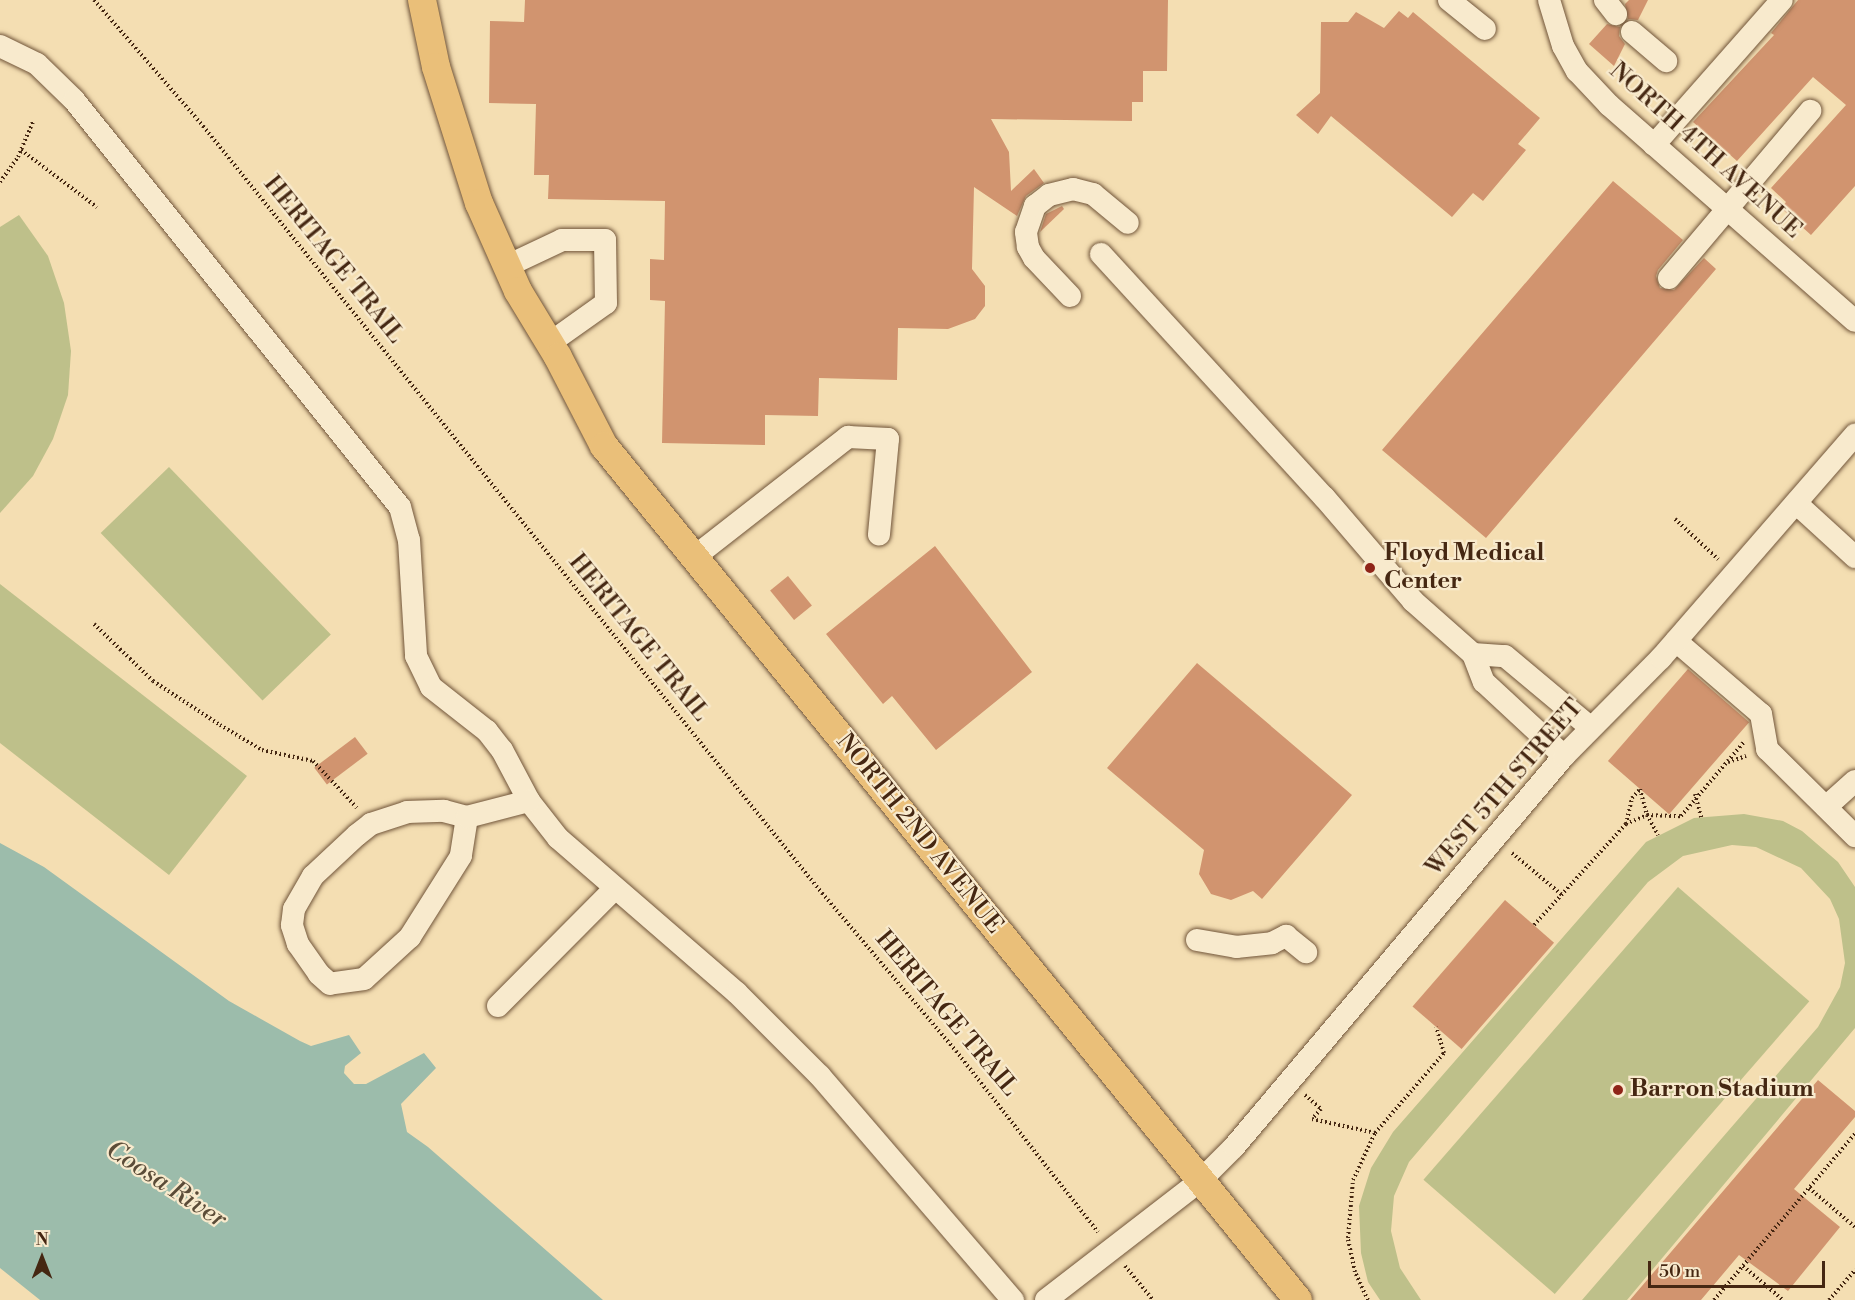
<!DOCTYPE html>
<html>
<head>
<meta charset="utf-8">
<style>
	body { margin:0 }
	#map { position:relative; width:1855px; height:1300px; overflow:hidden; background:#f4deb2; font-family:"Libre Bodoni",serif }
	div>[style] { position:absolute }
	.green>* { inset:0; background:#bec08a; transform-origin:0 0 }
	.water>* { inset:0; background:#9cbcab }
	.building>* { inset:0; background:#d1946f; transform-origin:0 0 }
	.path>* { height:4px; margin-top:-2px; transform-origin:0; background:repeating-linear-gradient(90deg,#452712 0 1.5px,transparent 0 4.5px) }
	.roads { filter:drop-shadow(0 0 2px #71553a) drop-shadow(0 0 2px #71553a) }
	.minor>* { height:22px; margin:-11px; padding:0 11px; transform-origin:11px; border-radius:11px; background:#f8eacd }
	.major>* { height:28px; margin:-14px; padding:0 14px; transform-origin:14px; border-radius:14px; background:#eabf79 }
	.dots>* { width:16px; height:16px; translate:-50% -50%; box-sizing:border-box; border:3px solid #f8eacd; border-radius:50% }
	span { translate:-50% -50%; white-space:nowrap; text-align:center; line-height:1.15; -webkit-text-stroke:4.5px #f8eacd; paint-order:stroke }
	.street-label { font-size:24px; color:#452712 }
	.poi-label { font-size:24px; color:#452712; font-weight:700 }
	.left { translate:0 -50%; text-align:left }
	.water-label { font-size:26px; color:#5b4c38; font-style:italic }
	.north { position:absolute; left:12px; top:1228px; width:60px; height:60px; -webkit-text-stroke:4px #f8eacd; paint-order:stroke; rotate:0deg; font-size:16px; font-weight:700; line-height:24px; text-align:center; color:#452712 }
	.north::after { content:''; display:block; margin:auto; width:21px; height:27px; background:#452712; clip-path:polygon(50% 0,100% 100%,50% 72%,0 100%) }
	.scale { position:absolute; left:1648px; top:1261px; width:177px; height:27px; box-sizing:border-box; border:3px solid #452712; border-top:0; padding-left:8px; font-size:18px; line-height:21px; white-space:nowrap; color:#452712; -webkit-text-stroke:4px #f8eacd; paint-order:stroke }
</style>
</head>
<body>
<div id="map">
	<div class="green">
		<i style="clip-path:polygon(19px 215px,48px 256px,64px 303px,71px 351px,68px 395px,53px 439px,33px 476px,0 513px,0 227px)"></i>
		<i style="left:169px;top:467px;width:233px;height:95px;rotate:46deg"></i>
		<i style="clip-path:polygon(0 584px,247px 776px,169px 875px,0 743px)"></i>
		<i style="clip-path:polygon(1744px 814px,1783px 821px,1802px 831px,1838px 862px,1855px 887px,1855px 1028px,1627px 1300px,1582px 1300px,1818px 1027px,1840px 987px,1845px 963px,1839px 919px,1830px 899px,1801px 868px,1756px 847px,1732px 845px,1683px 856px,1648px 882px,1409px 1162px,1394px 1196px,1391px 1231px,1400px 1268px,1421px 1300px,1380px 1300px,1368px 1282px,1361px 1253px,1359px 1206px,1371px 1168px,1393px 1132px,1646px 842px,1694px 818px)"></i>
		<i style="left:1678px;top:887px;width:174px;height:388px;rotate:41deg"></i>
	</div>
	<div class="water">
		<i style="clip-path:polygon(0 843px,44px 867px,229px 1001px,300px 1041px,311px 1046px,349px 1035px,361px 1053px,345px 1066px,344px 1073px,354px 1084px,366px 1084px,424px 1053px,436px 1068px,401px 1104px,407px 1132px,428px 1147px,603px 1300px,40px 1300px,0 1268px)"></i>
	</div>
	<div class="building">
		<i style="clip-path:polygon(525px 0,1168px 0,1167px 71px,1143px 71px,1143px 102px,1132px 102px,1132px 121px,991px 119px,1009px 152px,1011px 191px,1034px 169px,1044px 183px,1026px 196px,1017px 216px,974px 187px,972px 269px,985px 286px,985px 306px,975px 319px,948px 329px,898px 328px,897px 380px,819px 378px,818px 416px,765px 415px,765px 445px,662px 443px,665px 301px,650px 300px,650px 259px,664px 260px,665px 201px,548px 199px,549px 175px,534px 175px,536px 104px,489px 103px,490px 21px,524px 22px)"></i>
		<i style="clip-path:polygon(1629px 0,1648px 0,1638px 20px,1628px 19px,1625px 4px)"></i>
		<i style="clip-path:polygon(1798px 0,1855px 0,1855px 186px,1811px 235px,1781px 208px,1786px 202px,1771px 188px,1846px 105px,1813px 77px,1737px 161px,1693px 122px,1774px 35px,1771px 33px)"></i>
		<i style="clip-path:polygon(1399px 11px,1408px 18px,1413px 12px,1540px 118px,1518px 144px,1526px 150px,1483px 201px,1473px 193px,1452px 217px,1331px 116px,1318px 134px,1296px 115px,1320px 93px,1321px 22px,1348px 22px,1356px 12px,1384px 28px)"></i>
		<i style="clip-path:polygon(1607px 24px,1620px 27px,1619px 36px,1625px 44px,1614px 66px,1589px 44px)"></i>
		<i style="clip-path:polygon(1613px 181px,1683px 240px,1658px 270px,1656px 276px,1660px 288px,1674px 290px,1704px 258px,1716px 269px,1486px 538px,1382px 450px)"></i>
		<i style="clip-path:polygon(1062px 206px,1064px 209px,1040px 232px,1046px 214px)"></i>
		<i style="clip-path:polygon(935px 546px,1032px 672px,936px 750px,892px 696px,883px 704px,826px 634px)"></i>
		<i style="left:788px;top:576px;width:38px;height:23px;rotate:51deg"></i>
		<i style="clip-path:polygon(1197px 663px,1352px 795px,1262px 899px,1253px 891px,1231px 900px,1211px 894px,1199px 874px,1204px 850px,1107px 768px)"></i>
		<i style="left:1688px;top:669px;width:81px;height:122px;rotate:41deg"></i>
		<i style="left:355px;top:737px;width:21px;height:51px;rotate:53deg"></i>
		<i style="left:1505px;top:900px;width:65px;height:141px;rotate:41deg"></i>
		<i style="clip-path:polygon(1818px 1080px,1855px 1111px,1855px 1117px,1794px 1189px,1840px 1227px,1788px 1291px,1739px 1255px,1701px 1300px,1630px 1300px)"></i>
	</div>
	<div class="path">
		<i style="left:94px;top:0;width:167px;rotate:49.1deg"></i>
		<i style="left:203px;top:126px;width:986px;rotate:51.1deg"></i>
		<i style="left:822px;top:893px;width:207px;rotate:49.7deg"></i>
		<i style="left:956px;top:1051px;width:230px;rotate:51.9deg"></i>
		<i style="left:21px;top:150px;width:95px;rotate:36.9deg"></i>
		<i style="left:0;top:182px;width:31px;rotate:-54deg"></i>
		<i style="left:18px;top:157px;width:38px;rotate:-67deg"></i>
		<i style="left:1675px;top:519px;width:59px;rotate:42.9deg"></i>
		<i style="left:94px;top:624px;width:82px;rotate:44deg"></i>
		<i style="left:153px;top:681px;width:80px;rotate:33.3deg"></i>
		<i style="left:220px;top:725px;width:49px;rotate:30.8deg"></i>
		<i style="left:262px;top:750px;width:52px;rotate:12.2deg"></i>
		<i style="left:313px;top:761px;width:64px;rotate:46.9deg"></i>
		<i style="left:1728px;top:762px;width:19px;rotate:-18deg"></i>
		<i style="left:1695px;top:794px;width:24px;rotate:75deg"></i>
		<i style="left:1626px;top:824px;width:27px;rotate:-77deg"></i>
		<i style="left:1632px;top:798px;width:12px;rotate:-48deg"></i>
		<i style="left:1640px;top:789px;width:27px;rotate:75deg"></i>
		<i style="left:1647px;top:815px;width:23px;rotate:61deg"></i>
		<i style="left:1512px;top:853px;width:65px;rotate:40deg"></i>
		<i style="left:1534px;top:925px;width:137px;rotate:-47.7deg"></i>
		<i style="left:1626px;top:824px;width:23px;rotate:-23deg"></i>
		<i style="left:1647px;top:815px;width:34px;rotate:2deg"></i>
		<i style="left:1681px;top:816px;width:97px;rotate:-49.6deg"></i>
		<i style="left:1305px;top:1095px;width:21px;rotate:41deg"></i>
		<i style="left:1321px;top:1109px;width:13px;rotate:132deg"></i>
		<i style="left:1312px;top:1119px;width:65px;rotate:12.5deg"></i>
		<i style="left:1809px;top:1188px;width:60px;rotate:40.3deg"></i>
		<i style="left:1125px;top:1266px;width:44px;rotate:50.5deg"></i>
		<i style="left:1743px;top:1266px;width:52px;rotate:40.4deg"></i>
		<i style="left:1368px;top:1300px;width:31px;rotate:-115deg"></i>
		<i style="left:1355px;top:1272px;width:35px;rotate:-102deg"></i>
		<i style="left:1348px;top:1238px;width:58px;rotate:-85.1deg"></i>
		<i style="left:1353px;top:1180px;width:52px;rotate:-64.9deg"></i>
		<i style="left:1375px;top:1133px;width:106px;rotate:-49.2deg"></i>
		<i style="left:1444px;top:1053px;width:27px;rotate:-107deg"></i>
		<i style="left:1714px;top:1300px;width:218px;rotate:-49.7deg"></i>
		<i style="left:1829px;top:1300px;width:40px;rotate:-49deg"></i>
	</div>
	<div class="roads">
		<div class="minor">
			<i style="left:1449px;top:0;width:46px;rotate:38.9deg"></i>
			<i style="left:1549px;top:0;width:48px;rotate:73.1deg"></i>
			<i style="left:1563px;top:46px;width:29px;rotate:61deg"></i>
			<i style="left:1577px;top:71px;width:47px;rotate:46.7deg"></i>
			<i style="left:1609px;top:105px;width:327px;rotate:41.3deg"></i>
			<i style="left:1605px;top:0;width:18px;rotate:52deg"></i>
			<i style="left:1632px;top:32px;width:45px;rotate:40.5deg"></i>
			<i style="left:0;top:46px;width:41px;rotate:25.9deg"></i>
			<i style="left:37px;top:64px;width:52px;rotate:44.2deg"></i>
			<i style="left:74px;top:100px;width:521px;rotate:51.31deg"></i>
			<i style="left:400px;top:507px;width:34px;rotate:75deg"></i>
			<i style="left:409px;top:540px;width:116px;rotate:86.5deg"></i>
			<i style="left:416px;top:656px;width:34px;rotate:64deg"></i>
			<i style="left:431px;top:687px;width:71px;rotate:38.2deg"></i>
			<i style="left:487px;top:731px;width:24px;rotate:52deg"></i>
			<i style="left:502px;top:750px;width:58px;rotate:62.1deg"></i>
			<i style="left:529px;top:801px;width:47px;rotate:51.9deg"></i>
			<i style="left:558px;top:838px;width:237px;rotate:40.9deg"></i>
			<i style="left:737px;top:993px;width:117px;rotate:45deg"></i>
			<i style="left:820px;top:1076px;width:296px;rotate:49.3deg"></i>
			<i style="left:1654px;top:145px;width:193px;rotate:-48.6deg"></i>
			<i style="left:1101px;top:254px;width:330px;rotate:47.5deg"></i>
			<i style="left:1324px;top:497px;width:137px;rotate:49.4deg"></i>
			<i style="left:1413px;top:601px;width:80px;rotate:41.5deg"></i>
			<i style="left:1473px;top:654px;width:30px;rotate:69deg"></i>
			<i style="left:1484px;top:682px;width:109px;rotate:42.8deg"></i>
			<i style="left:507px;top:266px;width:61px;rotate:-25.3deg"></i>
			<i style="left:562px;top:240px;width:43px"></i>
			<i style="left:605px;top:240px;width:63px;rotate:89.1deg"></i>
			<i style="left:606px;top:303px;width:55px;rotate:144.6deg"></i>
			<i style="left:1669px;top:278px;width:219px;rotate:-49.8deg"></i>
			<i style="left:1070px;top:296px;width:52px;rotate:-133.5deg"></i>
			<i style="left:1034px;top:258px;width:13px;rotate:-119deg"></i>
			<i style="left:1028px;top:247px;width:15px;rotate:-98deg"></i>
			<i style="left:1026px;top:232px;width:28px;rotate:-71deg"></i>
			<i style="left:1035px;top:206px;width:18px;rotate:-38deg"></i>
			<i style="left:1049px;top:195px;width:25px;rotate:-14deg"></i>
			<i style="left:1073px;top:189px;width:21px;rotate:14deg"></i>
			<i style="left:1093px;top:194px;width:45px;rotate:39.6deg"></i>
			<i style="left:1796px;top:503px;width:80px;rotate:42.5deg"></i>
			<i style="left:693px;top:558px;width:197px;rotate:-38deg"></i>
			<i style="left:848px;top:437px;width:40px;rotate:2.9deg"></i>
			<i style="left:888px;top:439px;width:96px;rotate:95.4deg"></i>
			<i style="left:1676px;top:641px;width:112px;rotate:40.7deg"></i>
			<i style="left:1761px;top:714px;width:36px;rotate:80deg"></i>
			<i style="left:1767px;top:749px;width:124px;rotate:44.7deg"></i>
			<i style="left:1473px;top:654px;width:32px;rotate:4deg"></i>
			<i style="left:1505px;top:656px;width:112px;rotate:39.9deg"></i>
			<i style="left:1826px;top:807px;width:39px;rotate:-42deg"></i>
			<i style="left:467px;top:817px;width:39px;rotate:99deg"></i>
			<i style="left:461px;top:856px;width:96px;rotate:122.2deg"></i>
			<i style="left:410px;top:937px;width:62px;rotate:137.6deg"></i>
			<i style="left:364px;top:979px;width:34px;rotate:172deg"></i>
			<i style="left:330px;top:984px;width:15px;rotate:-138deg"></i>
			<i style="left:319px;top:974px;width:37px;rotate:-125deg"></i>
			<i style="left:298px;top:944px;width:20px;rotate:-108deg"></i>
			<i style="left:292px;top:925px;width:16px;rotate:-83deg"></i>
			<i style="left:294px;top:909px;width:38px;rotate:-60deg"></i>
			<i style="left:313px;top:876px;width:60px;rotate:-43deg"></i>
			<i style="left:357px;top:835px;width:18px;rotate:-38deg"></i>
			<i style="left:371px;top:824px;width:38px;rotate:-18deg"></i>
			<i style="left:407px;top:812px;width:37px;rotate:-2deg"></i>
			<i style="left:444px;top:811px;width:24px;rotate:15deg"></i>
			<i style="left:467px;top:817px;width:64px;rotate:-14.5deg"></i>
			<i style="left:1197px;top:940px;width:40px;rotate:10deg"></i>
			<i style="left:1236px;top:947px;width:36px;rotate:-6deg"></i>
			<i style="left:1272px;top:943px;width:16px;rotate:-27deg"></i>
			<i style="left:1286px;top:936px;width:26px;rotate:39deg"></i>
			<i style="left:498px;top:1006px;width:166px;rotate:-45.2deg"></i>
			<i style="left:1046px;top:1300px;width:196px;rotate:-37.7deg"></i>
			<i style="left:1201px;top:1180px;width:47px;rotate:-45deg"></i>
			<i style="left:1234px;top:1147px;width:512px;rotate:-49.84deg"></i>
			<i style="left:1564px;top:756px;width:138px;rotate:-45.3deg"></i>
			<i style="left:1661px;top:658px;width:296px;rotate:-49deg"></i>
		</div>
		<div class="major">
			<i style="left:422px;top:0;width:68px;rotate:78.2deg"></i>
			<i style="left:436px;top:67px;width:143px;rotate:72.5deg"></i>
			<i style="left:479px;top:203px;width:96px;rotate:66.1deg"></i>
			<i style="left:518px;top:291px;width:77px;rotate:58.8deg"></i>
			<i style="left:558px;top:357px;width:100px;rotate:62.7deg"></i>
			<i style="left:604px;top:446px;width:1100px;rotate:50.9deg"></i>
		</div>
	</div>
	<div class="dots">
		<i style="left:1370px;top:568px;background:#8f2418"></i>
		<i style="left:1618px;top:1090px;background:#8f2418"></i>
	</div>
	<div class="street-label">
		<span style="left:1705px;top:151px;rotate:42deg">NORTH 4TH AVENUE</span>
		<span style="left:333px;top:260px;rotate:51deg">HERITAGE TRAIL</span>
		<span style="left:638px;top:638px;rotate:51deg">HERITAGE TRAIL</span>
		<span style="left:1505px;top:788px;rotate:-49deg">WEST 5TH STREET</span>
		<span style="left:919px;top:834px;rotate:51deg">NORTH 2ND AVENUE</span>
		<span style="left:946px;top:1014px;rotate:50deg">HERITAGE TRAIL</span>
	</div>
	<div class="poi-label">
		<span class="left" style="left:1384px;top:568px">Floyd Medical<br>Center</span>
		<span class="left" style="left:1630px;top:1090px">Barron Stadium</span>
	</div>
	<div class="water-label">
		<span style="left:166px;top:1185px;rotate:33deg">Coosa River</span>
	</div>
	<div class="north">N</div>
	<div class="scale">50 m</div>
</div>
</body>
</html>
